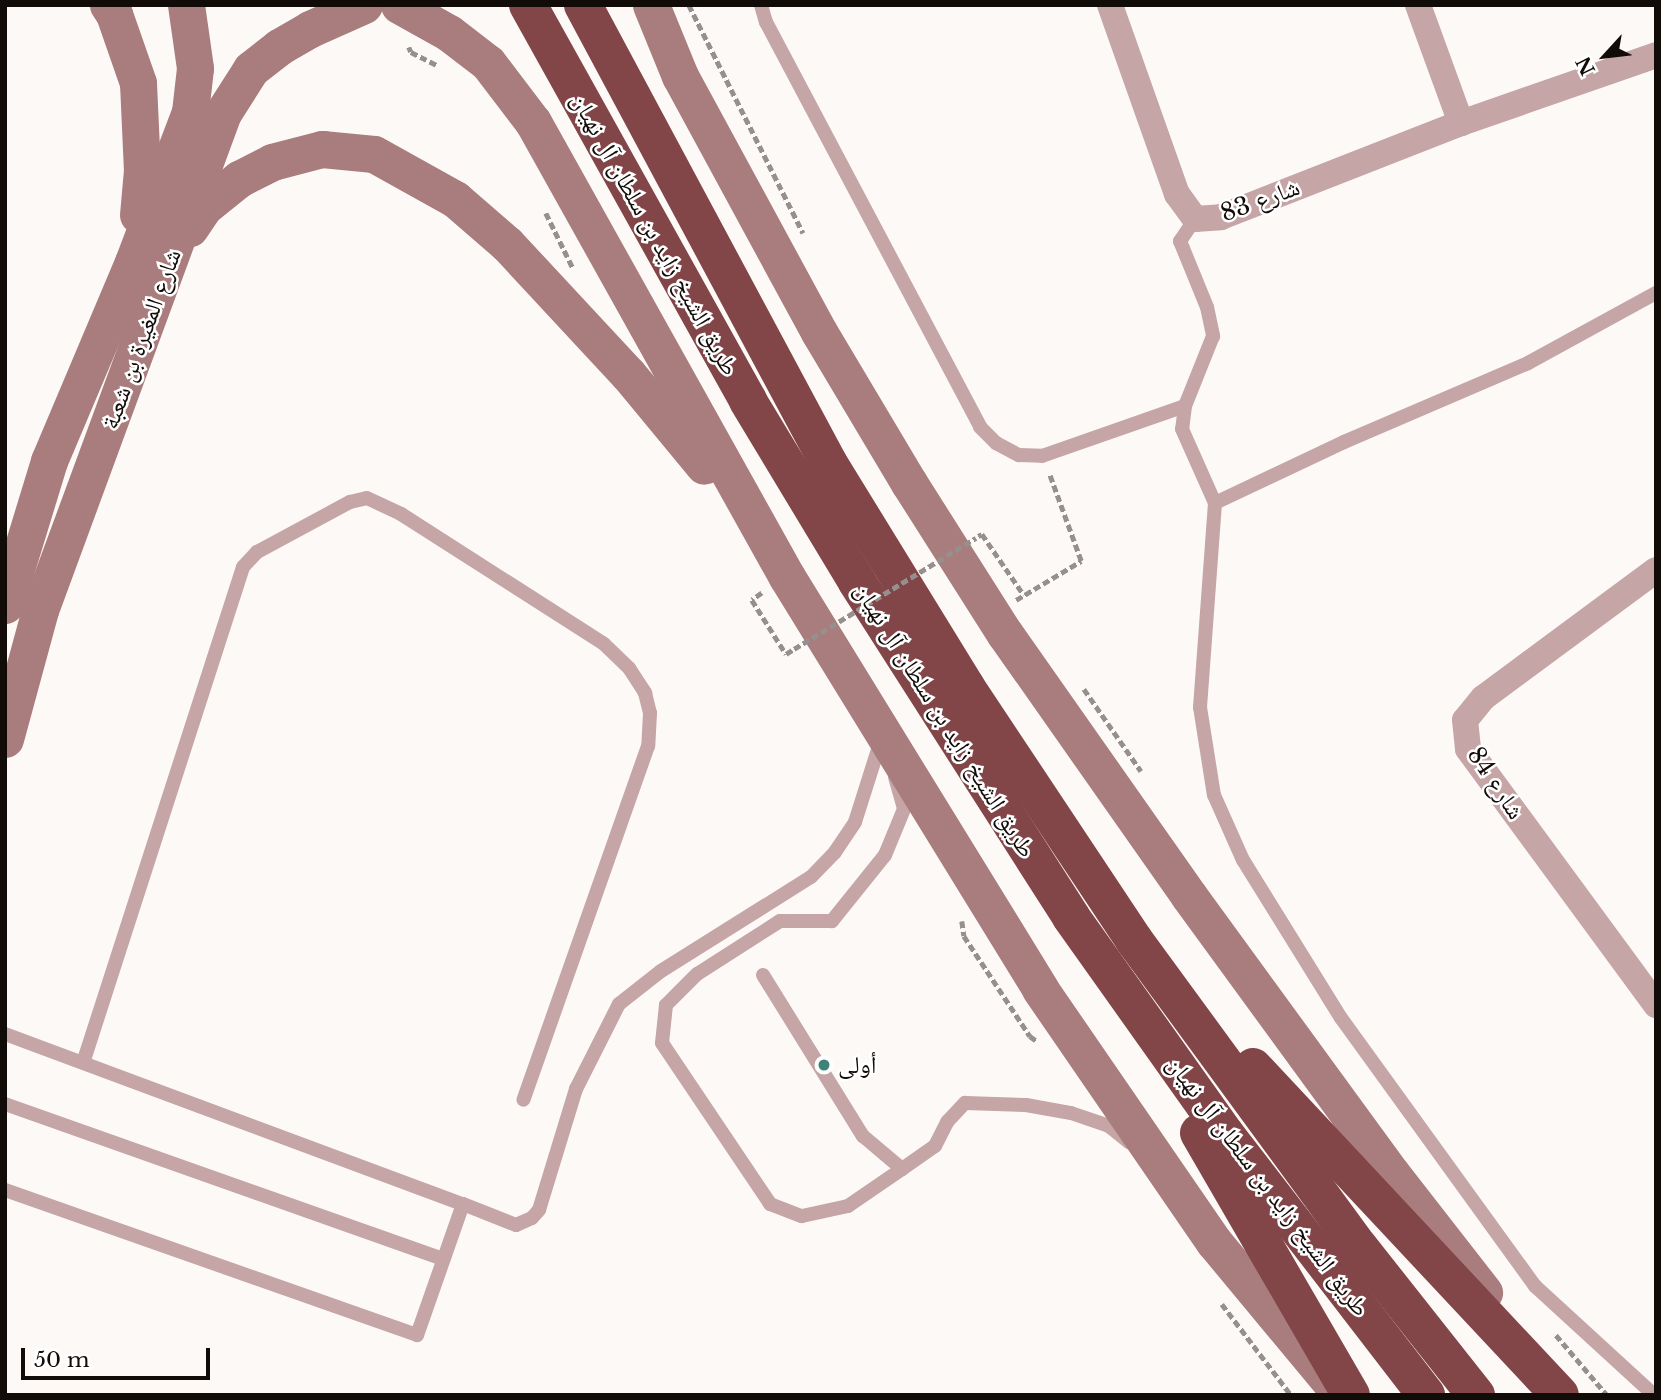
<!DOCTYPE html>
<html>
<head>
<meta charset="utf-8">
<style>
	body { margin:0 }
	#map { position:relative; width:1661px; height:1400px; overflow:hidden; background:#fdf9f7; font-family:"Libre Baskerville","Noto Naskh Arabic",serif }
	div>[style] { position:absolute }
	.path>* { height:4.5px; margin-top:-2.25px; transform-origin:0; background:repeating-linear-gradient(90deg,#95908e 0 7px,transparent 0 10.5px) }
	.service>* { height:14px; margin:-7px; padding:0 7px; transform-origin:7px; border-radius:7px; background:#c5a5a5 }
	.minor>* { height:26px; margin:-13px; padding:0 13px; transform-origin:13px; border-radius:13px; background:#c5a5a5 }
	.secondary>* { height:37px; margin:-18.5px; padding:0 18.5px; transform-origin:18.5px; border-radius:18.5px; background:#a97c7d }
	.motorway>* { height:38px; margin:-19px; padding:0 19px; transform-origin:19px; border-radius:19px; background:#824548 }
	.path-bridge>* { height:4.5px; margin-top:-2.25px; transform-origin:0; background:repeating-linear-gradient(90deg,#95908e 0 7px,transparent 0 10.5px) }
	.dots>* { width:19px; height:19px; translate:-50% -50%; box-sizing:border-box; border:4px solid #fff; border-radius:50% }
	span { translate:-50% -50%; white-space:nowrap; text-align:center; line-height:1.15; -webkit-text-stroke:5px #fff; paint-order:stroke }
	.street-label { font-size:24px; color:#120c09 }
	.poi-label { font-size:24px; color:#120c09 }
	.left { translate:0 -50%; text-align:left }
	.frame { position:absolute; inset:0; border:7px solid #120c09; pointer-events:none }
	.north { position:absolute; left:1570px; top:21px; width:70px; height:70px; -webkit-text-stroke:5px #fff; paint-order:stroke; rotate:243deg; font-size:19px; font-weight:700; line-height:28px; text-align:center; color:#120c09 }
	.north::after { content:''; display:block; margin:auto; width:24px; height:32px; background:#120c09; clip-path:polygon(50% 0,100% 100%,50% 72%,0 100%) }
	.scale { position:absolute; left:21px; top:1348px; width:189px; height:32px; box-sizing:border-box; border:4px solid #120c09; border-top:0; padding-left:9px; font-size:21px; line-height:24px; white-space:nowrap; color:#120c09; -webkit-text-stroke:5px #fff; paint-order:stroke }
</style>
</head>
<body>
<div id="map">
	<div class="path">
		<i style="left:689px;top:5px;width:255px;rotate:63.4deg"></i>
		<i style="left:409px;top:47px;width:5px;rotate:68deg"></i>
		<i style="left:411px;top:52px;width:30px;rotate:27deg"></i>
		<i style="left:546px;top:213px;width:61px;rotate:63.9deg"></i>
		<i style="left:978px;top:536px;width:4px;rotate:-27deg"></i>
		<i style="left:982px;top:534px;width:74px;rotate:55.5deg"></i>
		<i style="left:762px;top:593px;width:12px;rotate:145deg"></i>
		<i style="left:752px;top:600px;width:64px;rotate:57.8deg"></i>
		<i style="left:786px;top:654px;width:9px;rotate:-32deg"></i>
		<i style="left:1016px;top:600px;width:76px;rotate:-31deg"></i>
		<i style="left:1081px;top:561px;width:94px;rotate:-110deg"></i>
		<i style="left:1084px;top:689px;width:100px;rotate:55.2deg"></i>
		<i style="left:962px;top:921px;width:15px;rotate:82deg"></i>
		<i style="left:964px;top:936px;width:120px;rotate:56.6deg"></i>
		<i style="left:1030px;top:1036px;width:10px;rotate:37deg"></i>
		<i style="left:1222px;top:1304px;width:114px;rotate:52.8deg"></i>
		<i style="left:1556px;top:1335px;width:79px;rotate:49.6deg"></i>
	</div>
	<div class="service">
		<i style="left:761px;top:5px;width:18px;rotate:74deg"></i>
		<i style="left:766px;top:22px;width:458px;rotate:62.1deg"></i>
		<i style="left:980px;top:427px;width:23px;rotate:45deg"></i>
		<i style="left:996px;top:443px;width:26px;rotate:28deg"></i>
		<i style="left:1019px;top:455px;width:23px;rotate:2deg"></i>
		<i style="left:1042px;top:456px;width:151px;rotate:-19.3deg"></i>
		<i style="left:1195px;top:219px;width:27px;rotate:124deg"></i>
		<i style="left:1180px;top:241px;width:71px;rotate:67.8deg"></i>
		<i style="left:1207px;top:307px;width:30px;rotate:78deg"></i>
		<i style="left:1213px;top:336px;width:75px;rotate:111.8deg"></i>
		<i style="left:1185px;top:406px;width:23px;rotate:97deg"></i>
		<i style="left:1182px;top:429px;width:81px;rotate:66deg"></i>
		<i style="left:1215px;top:503px;width:205px;rotate:94.2deg"></i>
		<i style="left:1200px;top:707px;width:89px;rotate:81deg"></i>
		<i style="left:1214px;top:795px;width:71px;rotate:66deg"></i>
		<i style="left:1243px;top:860px;width:186px;rotate:58.2deg"></i>
		<i style="left:1341px;top:1018px;width:331px;rotate:54.1deg"></i>
		<i style="left:1535px;top:1286px;width:161px;rotate:42.5deg"></i>
		<i style="left:1215px;top:503px;width:143px;rotate:-25.3deg"></i>
		<i style="left:1344px;top:442px;width:200px;rotate:-23.2deg"></i>
		<i style="left:1528px;top:363px;width:146px;rotate:-28.7deg"></i>
		<i style="left:895px;top:777px;width:33px;rotate:74deg"></i>
		<i style="left:904px;top:809px;width:50px;rotate:112.4deg"></i>
		<i style="left:885px;top:855px;width:85px;rotate:128.8deg"></i>
		<i style="left:832px;top:921px;width:52px;rotate:180deg"></i>
		<i style="left:780px;top:921px;width:98px;rotate:147.4deg"></i>
		<i style="left:697px;top:974px;width:44px;rotate:135deg"></i>
		<i style="left:666px;top:1005px;width:38px;rotate:96deg"></i>
		<i style="left:662px;top:1043px;width:194px;rotate:56.1deg"></i>
		<i style="left:770px;top:1204px;width:34px;rotate:21deg"></i>
		<i style="left:802px;top:1216px;width:47px;rotate:-12.3deg"></i>
		<i style="left:848px;top:1206px;width:65px;rotate:-34.4deg"></i>
		<i style="left:902px;top:1169px;width:40px;rotate:-34.9deg"></i>
		<i style="left:935px;top:1146px;width:28px;rotate:-63deg"></i>
		<i style="left:948px;top:1121px;width:25px;rotate:-47deg"></i>
		<i style="left:965px;top:1103px;width:61px;rotate:1.9deg"></i>
		<i style="left:1026px;top:1105px;width:46px;rotate:10.1deg"></i>
		<i style="left:1071px;top:1113px;width:40px;rotate:18.9deg"></i>
		<i style="left:1109px;top:1126px;width:26px;rotate:39deg"></i>
		<i style="left:763px;top:975px;width:190px;rotate:58.2deg"></i>
		<i style="left:863px;top:1136px;width:51px;rotate:40.2deg"></i>
		<i style="left:5px;top:1034px;width:489px;rotate:20.4deg"></i>
		<i style="left:463px;top:1204px;width:139px;rotate:109.3deg"></i>
		<i style="left:417px;top:1335px;width:437px;rotate:-160.6deg"></i>
		<i style="left:84px;top:1060px;width:518px;rotate:-72.12deg"></i>
		<i style="left:243px;top:567px;width:21px;rotate:-47deg"></i>
		<i style="left:257px;top:552px;width:106px;rotate:-28.3deg"></i>
		<i style="left:350px;top:502px;width:17px;rotate:-13deg"></i>
		<i style="left:367px;top:498px;width:38px;rotate:25deg"></i>
		<i style="left:401px;top:514px;width:241px;rotate:32.6deg"></i>
		<i style="left:604px;top:644px;width:35px;rotate:44deg"></i>
		<i style="left:629px;top:668px;width:30px;rotate:57deg"></i>
		<i style="left:645px;top:693px;width:21px;rotate:76deg"></i>
		<i style="left:650px;top:713px;width:33px;rotate:93deg"></i>
		<i style="left:648px;top:746px;width:375px;rotate:109.4deg"></i>
		<i style="left:5px;top:1104px;width:465px;rotate:19.5deg"></i>
		<i style="left:463px;top:1204px;width:57px;rotate:21.6deg"></i>
		<i style="left:516px;top:1225px;width:17px;rotate:-24deg"></i>
		<i style="left:532px;top:1218px;width:11px;rotate:-49deg"></i>
		<i style="left:539px;top:1210px;width:127px;rotate:-73deg"></i>
		<i style="left:576px;top:1089px;width:95px;rotate:-63.2deg"></i>
		<i style="left:619px;top:1004px;width:53px;rotate:-38.2deg"></i>
		<i style="left:661px;top:971px;width:177px;rotate:-32.1deg"></i>
		<i style="left:811px;top:877px;width:35px;rotate:-46deg"></i>
		<i style="left:835px;top:852px;width:36px;rotate:-56deg"></i>
		<i style="left:855px;top:822px;width:86px;rotate:-72.4deg"></i>
	</div>
	<div class="minor">
		<i style="left:1110px;top:5px;width:201px;rotate:70.5deg"></i>
		<i style="left:1177px;top:194px;width:31px;rotate:54deg"></i>
		<i style="left:1195px;top:219px;width:26px;rotate:-4deg"></i>
		<i style="left:1221px;top:217px;width:258px;rotate:-21.4deg"></i>
		<i style="left:1461px;top:123px;width:207px;rotate:-19.2deg"></i>
		<i style="left:1418px;top:5px;width:126px;rotate:70deg"></i>
		<i style="left:1656px;top:570px;width:215px;rotate:143.5deg"></i>
		<i style="left:1483px;top:698px;width:28px;rotate:129deg"></i>
		<i style="left:1465px;top:720px;width:29px;rotate:84deg"></i>
		<i style="left:1468px;top:749px;width:318px;rotate:53.7deg"></i>
	</div>
	<div class="secondary">
		<i style="left:108px;top:5px;width:11px;rotate:56deg"></i>
		<i style="left:114px;top:14px;width:73px;rotate:70.8deg"></i>
		<i style="left:138px;top:83px;width:87px;rotate:87.4deg"></i>
		<i style="left:142px;top:170px;width:45px;rotate:95.1deg"></i>
		<i style="left:399px;top:5px;width:57px;rotate:29.2deg"></i>
		<i style="left:449px;top:33px;width:49px;rotate:37.6deg"></i>
		<i style="left:488px;top:63px;width:74px;rotate:52.7deg"></i>
		<i style="left:533px;top:122px;width:521px;rotate:60.83deg"></i>
		<i style="left:787px;top:577px;width:483px;rotate:58.4deg"></i>
		<i style="left:1040px;top:989px;width:307px;rotate:55.5deg"></i>
		<i style="left:1214px;top:1242px;width:183px;rotate:50.3deg"></i>
		<i style="left:651px;top:5px;width:77px;rotate:67.8deg"></i>
		<i style="left:680px;top:76px;width:291px;rotate:61.5deg"></i>
		<i style="left:819px;top:332px;width:176px;rotate:59.2deg"></i>
		<i style="left:909px;top:483px;width:179px;rotate:57.6deg"></i>
		<i style="left:1005px;top:634px;width:320px;rotate:54.9deg"></i>
		<i style="left:1189px;top:896px;width:344px;rotate:53.9deg"></i>
		<i style="left:1392px;top:1174px;width:150px;rotate:52.1deg"></i>
		<i style="left:190px;top:228px;width:25px;rotate:-56deg"></i>
		<i style="left:204px;top:207px;width:45px;rotate:-38.7deg"></i>
		<i style="left:239px;top:179px;width:37px;rotate:-27deg"></i>
		<i style="left:272px;top:162px;width:52px;rotate:-14.6deg"></i>
		<i style="left:322px;top:149px;width:52px;rotate:5.5deg"></i>
		<i style="left:374px;top:154px;width:93px;rotate:29.1deg"></i>
		<i style="left:455px;top:199px;width:69px;rotate:40.9deg"></i>
		<i style="left:507px;top:244px;width:178px;rotate:47.1deg"></i>
		<i style="left:628px;top:374px;width:119px;rotate:50.4deg"></i>
		<i style="left:5px;top:605px;width:151px;rotate:-73deg"></i>
		<i style="left:49px;top:461px;width:216px;rotate:-67.1deg"></i>
		<i style="left:133px;top:262px;width:160px;rotate:-69.2deg"></i>
		<i style="left:190px;top:112px;width:44px;rotate:-83.5deg"></i>
		<i style="left:195px;top:68px;width:64px;rotate:-98.1deg"></i>
		<i style="left:5px;top:739px;width:134px;rotate:-74.8deg"></i>
		<i style="left:40px;top:610px;width:530px;rotate:-69.79deg"></i>
		<i style="left:223px;top:113px;width:52px;rotate:-57.5deg"></i>
		<i style="left:251px;top:69px;width:36px;rotate:-38deg"></i>
		<i style="left:279px;top:47px;width:36px;rotate:-30deg"></i>
		<i style="left:310px;top:29px;width:59px;rotate:-24deg"></i>
	</div>
	<div class="motorway">
		<i style="left:528px;top:5px;width:453px;rotate:60.9deg"></i>
		<i style="left:748px;top:401px;width:211px;rotate:58.9deg"></i>
		<i style="left:857px;top:582px;width:398px;rotate:57.4deg"></i>
		<i style="left:1071px;top:917px;width:267px;rotate:54.6deg"></i>
		<i style="left:1226px;top:1135px;width:328px;rotate:52.4deg"></i>
		<i style="left:583px;top:5px;width:521px;rotate:61.81deg"></i>
		<i style="left:829px;top:464px;width:262px;rotate:58.4deg"></i>
		<i style="left:966px;top:687px;width:304px;rotate:56.4deg"></i>
		<i style="left:1134px;top:940px;width:381px;rotate:53.8deg"></i>
		<i style="left:1359px;top:1247px;width:189px;rotate:51.7deg"></i>
		<i style="left:1253px;top:1067px;width:449px;rotate:46.9deg"></i>
		<i style="left:1199px;top:1133px;width:303px;rotate:59.9deg"></i>
	</div>
	<div class="path-bridge">
		<i style="left:794px;top:649px;width:213px;rotate:-31.4deg"></i>
	</div>
	<div class="dots">
		<i style="left:824px;top:1065px;background:#3f8378"></i>
	</div>
	<div class="street-label">
		<span style="left:1260px;top:200px;rotate:-20deg">شارع 83</span>
		<span style="left:655px;top:234px;rotate:61deg">طريق الشيخ زايد بن سلطان آل نهيان</span>
		<span style="left:141px;top:339px;rotate:-70deg">شارع المغيرة بن شعبة</span>
		<span style="left:945px;top:720px;rotate:58deg">طريق الشيخ زايد بن سلطان آل نهيان</span>
		<span style="left:1496px;top:783px;rotate:56deg">شارع 84</span>
		<span style="left:1268px;top:1186px;rotate:53deg">طريق الشيخ زايد بن سلطان آل نهيان</span>
	</div>
	<div class="poi-label">
		<span class="left" style="left:838px;top:1065px">أولى</span>
	</div>
	<div class="frame"></div>
	<div class="north">N</div>
	<div class="scale">50 m</div>
</div>
</body>
</html>
